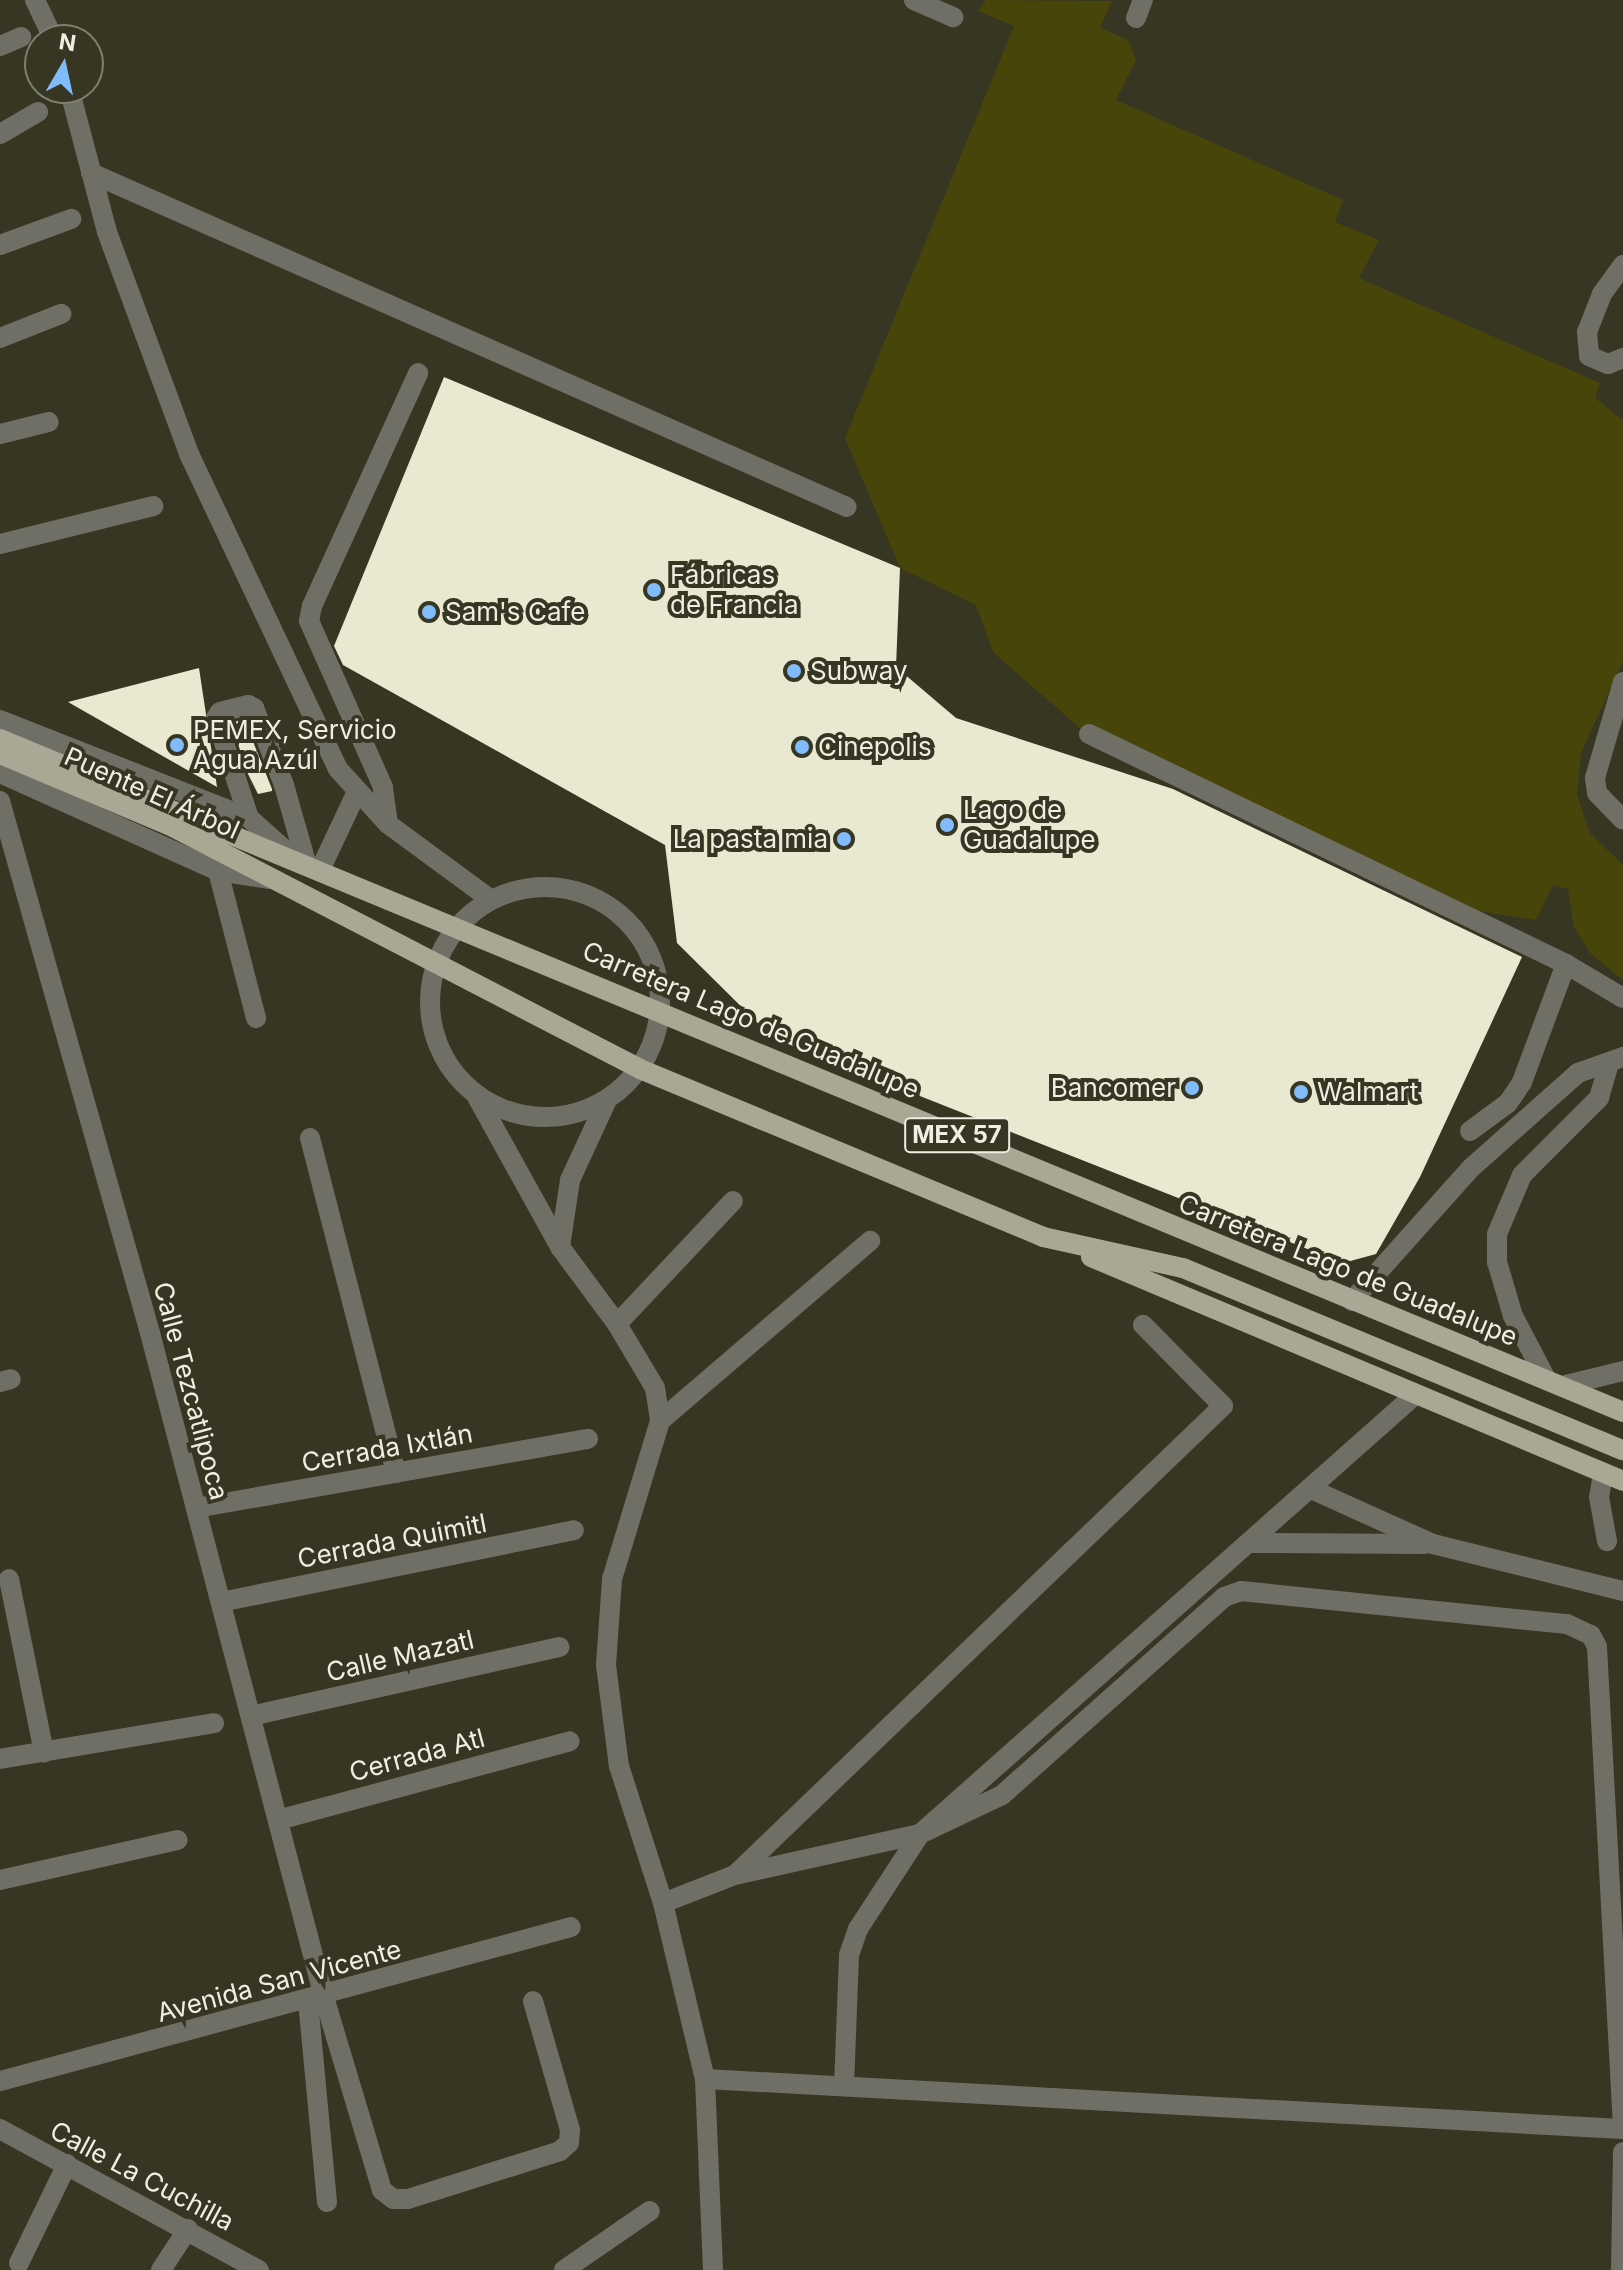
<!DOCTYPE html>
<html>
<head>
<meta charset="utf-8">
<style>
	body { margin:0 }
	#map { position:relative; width:1623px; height:2270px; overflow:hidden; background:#373623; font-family:Inter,sans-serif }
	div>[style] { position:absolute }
	.green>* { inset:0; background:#47450a }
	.building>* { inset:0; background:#e9e9d1 }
	.minor>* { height:20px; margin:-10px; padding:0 10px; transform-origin:10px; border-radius:10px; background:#6f6f66 }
	.minor>.ring { margin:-10px; padding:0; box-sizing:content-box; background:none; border:20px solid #6f6f66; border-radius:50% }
	.major>* { height:20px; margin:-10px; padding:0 10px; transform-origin:10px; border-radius:10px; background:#a8a895 }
	.dots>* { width:22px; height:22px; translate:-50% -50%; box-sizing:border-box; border:4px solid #373623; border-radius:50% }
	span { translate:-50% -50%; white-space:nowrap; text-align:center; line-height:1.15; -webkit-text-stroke:8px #373623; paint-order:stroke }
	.shield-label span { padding:2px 6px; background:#373623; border:2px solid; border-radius:6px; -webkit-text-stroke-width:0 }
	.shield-label { font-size:24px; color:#eeefe2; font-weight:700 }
	.poi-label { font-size:26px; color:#eeefe2 }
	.left { translate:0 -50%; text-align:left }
	.right { translate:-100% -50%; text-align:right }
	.street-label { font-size:26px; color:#eeefe2 }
	.north { position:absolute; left:24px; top:24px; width:80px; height:80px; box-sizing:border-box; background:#373623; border:2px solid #80806f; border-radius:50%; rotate:9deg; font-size:22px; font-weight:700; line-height:32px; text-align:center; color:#eeefe2 }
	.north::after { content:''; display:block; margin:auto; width:28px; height:36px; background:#81bcfa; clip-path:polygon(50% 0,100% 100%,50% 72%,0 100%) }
</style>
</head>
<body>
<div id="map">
	<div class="green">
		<i style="clip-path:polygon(986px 0,1112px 1px,1100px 27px,1129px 41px,1136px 60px,1116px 100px,1343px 200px,1335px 222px,1379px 240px,1359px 278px,1600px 383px,1595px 398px,1623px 420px,1623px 661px,1581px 753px,1577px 794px,1589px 832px,1623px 865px,1623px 980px,1590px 953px,1574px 927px,1568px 889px,1553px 885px,1536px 920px,1461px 908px,1089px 736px,993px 652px,976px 605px,900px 568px,845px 438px,1014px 26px,978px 11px)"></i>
	</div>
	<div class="building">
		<i style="clip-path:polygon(444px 377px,900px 568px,896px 667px,956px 718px,1173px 789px,1522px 957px,1420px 1177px,1376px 1254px,1343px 1263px,773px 1038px,677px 943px,665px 845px,343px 665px,334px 646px)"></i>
		<i style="clip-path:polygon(199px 668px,217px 787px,68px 702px)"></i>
		<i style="clip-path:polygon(244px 719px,272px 789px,272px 791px,258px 794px,248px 774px,231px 723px)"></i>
	</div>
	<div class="minor">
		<i style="left:35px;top:0;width:44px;rotate:64.6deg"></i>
		<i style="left:914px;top:0;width:43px;rotate:23.6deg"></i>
		<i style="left:1136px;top:18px;width:19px;rotate:-69deg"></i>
		<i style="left:0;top:46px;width:23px;rotate:-23deg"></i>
		<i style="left:69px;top:88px;width:149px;rotate:75.2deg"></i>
		<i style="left:107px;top:232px;width:239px;rotate:69.7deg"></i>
		<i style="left:190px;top:456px;width:346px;rotate:64.7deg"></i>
		<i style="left:338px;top:769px;width:74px;rotate:47.7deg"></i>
		<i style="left:388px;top:824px;width:127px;rotate:36.3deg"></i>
		<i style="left:0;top:134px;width:44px;rotate:-30.1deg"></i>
		<i style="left:91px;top:173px;width:826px;rotate:23.84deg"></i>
		<i style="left:0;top:245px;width:76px;rotate:-20.1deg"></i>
		<i style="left:1623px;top:265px;width:36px;rotate:126deg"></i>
		<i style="left:1602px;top:294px;width:41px;rotate:111.5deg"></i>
		<i style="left:1587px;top:332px;width:24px;rotate:85deg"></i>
		<i style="left:1589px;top:356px;width:21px;rotate:23deg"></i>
		<i style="left:1608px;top:364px;width:16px;rotate:-22deg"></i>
		<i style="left:0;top:338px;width:66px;rotate:-21.5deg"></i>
		<i style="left:0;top:434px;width:50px;rotate:-13.8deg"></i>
		<i style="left:0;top:544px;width:158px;rotate:-13.9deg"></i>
		<i style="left:1623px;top:682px;width:100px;rotate:106.3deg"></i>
		<i style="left:1595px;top:778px;width:15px;rotate:82deg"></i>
		<i style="left:1597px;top:793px;width:37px;rotate:46deg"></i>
		<i style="left:0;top:720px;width:268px;rotate:21.5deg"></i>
		<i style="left:249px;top:818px;width:59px;rotate:41.6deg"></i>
		<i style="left:1089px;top:734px;width:530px;rotate:25.74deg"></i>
		<i style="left:1566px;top:964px;width:66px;rotate:30.8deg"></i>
		<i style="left:0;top:773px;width:239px;rotate:24.2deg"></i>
		<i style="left:218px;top:871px;width:53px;rotate:8.7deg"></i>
		<i style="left:0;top:801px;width:553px;rotate:74.25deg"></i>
		<i style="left:150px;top:1333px;width:686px;rotate:75.32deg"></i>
		<i style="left:324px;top:1997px;width:202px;rotate:73.3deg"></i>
		<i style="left:382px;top:2190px;width:14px;rotate:39deg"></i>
		<i style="left:393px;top:2199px;width:15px"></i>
		<i style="left:408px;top:2199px;width:159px;rotate:-17.5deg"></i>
		<i style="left:560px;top:2151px;width:12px;rotate:-42deg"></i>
		<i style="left:569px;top:2143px;width:13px;rotate:-86deg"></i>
		<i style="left:570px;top:2130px;width:134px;rotate:-106deg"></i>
		<i style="left:249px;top:818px;width:105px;rotate:-108.3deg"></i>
		<i style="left:216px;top:718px;width:7px;rotate:-56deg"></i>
		<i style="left:220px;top:712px;width:29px;rotate:-14deg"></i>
		<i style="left:248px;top:705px;width:7px;rotate:27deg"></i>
		<i style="left:254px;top:708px;width:83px;rotate:68.7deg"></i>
		<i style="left:284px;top:785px;width:80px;rotate:74.1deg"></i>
		<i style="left:388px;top:824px;width:37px;rotate:-98deg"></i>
		<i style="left:383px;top:787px;width:182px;rotate:-114deg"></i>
		<i style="left:309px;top:621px;width:15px;rotate:-79deg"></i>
		<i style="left:312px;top:606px;width:256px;rotate:-65.5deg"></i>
		<i style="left:320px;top:870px;width:84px;rotate:-64.7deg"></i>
		<i style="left:218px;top:871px;width:152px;rotate:75.5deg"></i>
		<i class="ring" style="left:430px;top:887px;width:210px;height:210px"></i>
		<i style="left:477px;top:1097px;width:171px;rotate:61deg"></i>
		<i style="left:560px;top:1247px;width:96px;rotate:53.5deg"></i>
		<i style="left:617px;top:1324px;width:74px;rotate:59.3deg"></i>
		<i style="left:655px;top:1388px;width:33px;rotate:81deg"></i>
		<i style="left:660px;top:1421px;width:165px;rotate:106.9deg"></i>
		<i style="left:612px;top:1579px;width:86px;rotate:94deg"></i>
		<i style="left:606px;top:1665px;width:102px;rotate:82.7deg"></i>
		<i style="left:619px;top:1766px;width:144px;rotate:72.2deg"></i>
		<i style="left:663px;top:1903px;width:181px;rotate:76.6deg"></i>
		<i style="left:705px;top:2079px;width:191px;rotate:87.6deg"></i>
		<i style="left:1470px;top:1131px;width:47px;rotate:-36.4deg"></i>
		<i style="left:1508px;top:1103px;width:25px;rotate:-56deg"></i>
		<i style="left:1522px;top:1082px;width:126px;rotate:-69.6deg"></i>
		<i style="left:310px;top:1138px;width:346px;rotate:75.6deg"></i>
		<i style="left:560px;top:1247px;width:68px;rotate:-81.5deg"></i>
		<i style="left:570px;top:1180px;width:88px;rotate:-65.2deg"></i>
		<i style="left:1352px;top:1301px;width:178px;rotate:-48.2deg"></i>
		<i style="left:1471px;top:1168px;width:143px;rotate:-41.6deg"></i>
		<i style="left:1578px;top:1073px;width:48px;rotate:-19.6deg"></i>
		<i style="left:617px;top:1324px;width:169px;rotate:-46.7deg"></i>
		<i style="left:1546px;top:1379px;width:71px;rotate:-117.6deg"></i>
		<i style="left:1513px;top:1316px;width:56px;rotate:-106.5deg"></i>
		<i style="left:1497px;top:1262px;width:28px;rotate:-90deg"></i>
		<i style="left:1497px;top:1234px;width:64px;rotate:-67deg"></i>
		<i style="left:1522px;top:1175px;width:109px;rotate:-45deg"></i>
		<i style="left:1599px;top:1098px;width:33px;rotate:-74deg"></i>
		<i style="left:0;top:1382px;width:11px;rotate:-15deg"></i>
		<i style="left:1562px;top:1386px;width:63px;rotate:-13.8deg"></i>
		<i style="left:660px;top:1421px;width:277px;rotate:-40.6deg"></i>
		<i style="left:1603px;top:1473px;width:24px;rotate:99deg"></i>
		<i style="left:1599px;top:1497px;width:45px;rotate:79.7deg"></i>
		<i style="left:1311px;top:1489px;width:134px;rotate:24.3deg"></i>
		<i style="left:1433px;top:1544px;width:196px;rotate:13.9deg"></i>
		<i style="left:196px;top:1508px;width:398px;rotate:-10deg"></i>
		<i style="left:1249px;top:1543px;width:176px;rotate:0.3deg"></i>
		<i style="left:9px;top:1579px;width:177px;rotate:78.6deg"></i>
		<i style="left:221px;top:1602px;width:360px;rotate:-11.5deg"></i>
		<i style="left:251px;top:1716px;width:316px;rotate:-12.6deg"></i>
		<i style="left:0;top:1759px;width:217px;rotate:-9.5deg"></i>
		<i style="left:278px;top:1820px;width:302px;rotate:-15.1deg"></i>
		<i style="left:735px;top:1875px;width:677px;rotate:-43.86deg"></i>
		<i style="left:1223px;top:1406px;width:114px;rotate:-134.6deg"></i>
		<i style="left:0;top:1880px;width:182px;rotate:-12.7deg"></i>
		<i style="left:663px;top:1903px;width:77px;rotate:-21.3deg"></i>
		<i style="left:735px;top:1875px;width:189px;rotate:-12.5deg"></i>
		<i style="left:920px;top:1834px;width:91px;rotate:-25.4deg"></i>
		<i style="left:1002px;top:1795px;width:297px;rotate:-41.7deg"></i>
		<i style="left:1224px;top:1597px;width:18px;rotate:-19deg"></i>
		<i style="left:1241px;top:1591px;width:328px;rotate:5.8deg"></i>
		<i style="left:1567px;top:1624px;width:26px;rotate:25deg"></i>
		<i style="left:1591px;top:1635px;width:13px;rotate:63deg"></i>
		<i style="left:1597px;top:1647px;width:477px;rotate:86.9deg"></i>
		<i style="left:308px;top:2001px;width:202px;rotate:84.6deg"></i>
		<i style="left:705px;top:2079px;width:919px;rotate:3.12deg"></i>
		<i style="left:0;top:2081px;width:591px;rotate:-15.09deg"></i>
		<i style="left:844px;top:2086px;width:131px;rotate:-87.8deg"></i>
		<i style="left:849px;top:1955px;width:28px;rotate:-71deg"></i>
		<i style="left:858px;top:1929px;width:113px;rotate:-56.9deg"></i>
		<i style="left:920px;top:1834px;width:663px;rotate:-41.58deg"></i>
		<i style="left:0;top:2129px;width:295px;rotate:28.6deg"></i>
		<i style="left:19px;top:2263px;width:110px;rotate:-64.1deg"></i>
		<i style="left:161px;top:2270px;width:49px;rotate:-56.6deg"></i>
		<i style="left:564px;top:2270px;width:104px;rotate:-34.5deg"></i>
		<i style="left:1621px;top:2270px;width:118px;rotate:-89deg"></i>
	</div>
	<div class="major">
		<i style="left:0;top:739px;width:1757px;rotate:22.52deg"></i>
		<i style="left:0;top:754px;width:188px;rotate:22.9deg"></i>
		<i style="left:173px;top:827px;width:526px;rotate:27.39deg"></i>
		<i style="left:640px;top:1069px;width:437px;rotate:22.6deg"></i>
		<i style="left:1043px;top:1237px;width:143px;rotate:12.5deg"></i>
		<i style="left:1183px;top:1268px;width:476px;rotate:22.5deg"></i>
		<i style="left:1091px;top:1257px;width:577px;rotate:22.83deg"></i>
	</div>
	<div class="dots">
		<i style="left:654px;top:590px;background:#81bcfa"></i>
		<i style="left:429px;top:612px;background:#81bcfa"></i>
		<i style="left:794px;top:671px;background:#81bcfa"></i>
		<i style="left:177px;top:745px;background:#81bcfa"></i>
		<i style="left:802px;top:747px;background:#81bcfa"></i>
		<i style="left:947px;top:825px;background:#81bcfa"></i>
		<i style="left:844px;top:839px;background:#81bcfa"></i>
		<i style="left:1192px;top:1088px;background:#81bcfa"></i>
		<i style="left:1301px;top:1092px;background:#81bcfa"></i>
	</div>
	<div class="shield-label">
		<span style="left:957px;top:1135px">MEX 57</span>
	</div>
	<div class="poi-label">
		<span class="left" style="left:670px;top:590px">Fábricas<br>de Francia</span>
		<span class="left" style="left:445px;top:612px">Sam's Cafe</span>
		<span class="left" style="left:810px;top:671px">Subway</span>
		<span class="left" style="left:193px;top:745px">PEMEX, Servicio<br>Agua Azúl</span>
		<span class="left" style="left:818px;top:747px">Cinepolis</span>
		<span class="left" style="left:963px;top:825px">Lago de<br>Guadalupe</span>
		<span class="right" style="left:828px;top:839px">La pasta mia</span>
		<span class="right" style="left:1176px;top:1088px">Bancomer</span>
		<span class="left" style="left:1317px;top:1092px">Walmart</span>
	</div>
	<div class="street-label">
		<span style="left:152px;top:793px;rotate:24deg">Puente El Árbol</span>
		<span style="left:751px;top:1020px;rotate:23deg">Carretera Lago de Guadalupe</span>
		<span style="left:1348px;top:1270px;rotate:22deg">Carretera Lago de Guadalupe</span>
		<span style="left:191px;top:1391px;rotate:75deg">Calle Tezcatlipoca</span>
		<span style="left:387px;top:1448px;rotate:-10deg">Cerrada Ixtlán</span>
		<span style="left:392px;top:1541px;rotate:-11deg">Cerrada Quimitl</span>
		<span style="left:400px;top:1656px;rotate:-13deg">Calle Mazatl</span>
		<span style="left:417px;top:1755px;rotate:-15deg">Cerrada Atl</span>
		<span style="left:279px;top:1981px;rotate:-15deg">Avenida San Vicente</span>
		<span style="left:142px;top:2176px;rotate:28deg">Calle La Cuchilla</span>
	</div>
	<div class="north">N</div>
</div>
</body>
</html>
